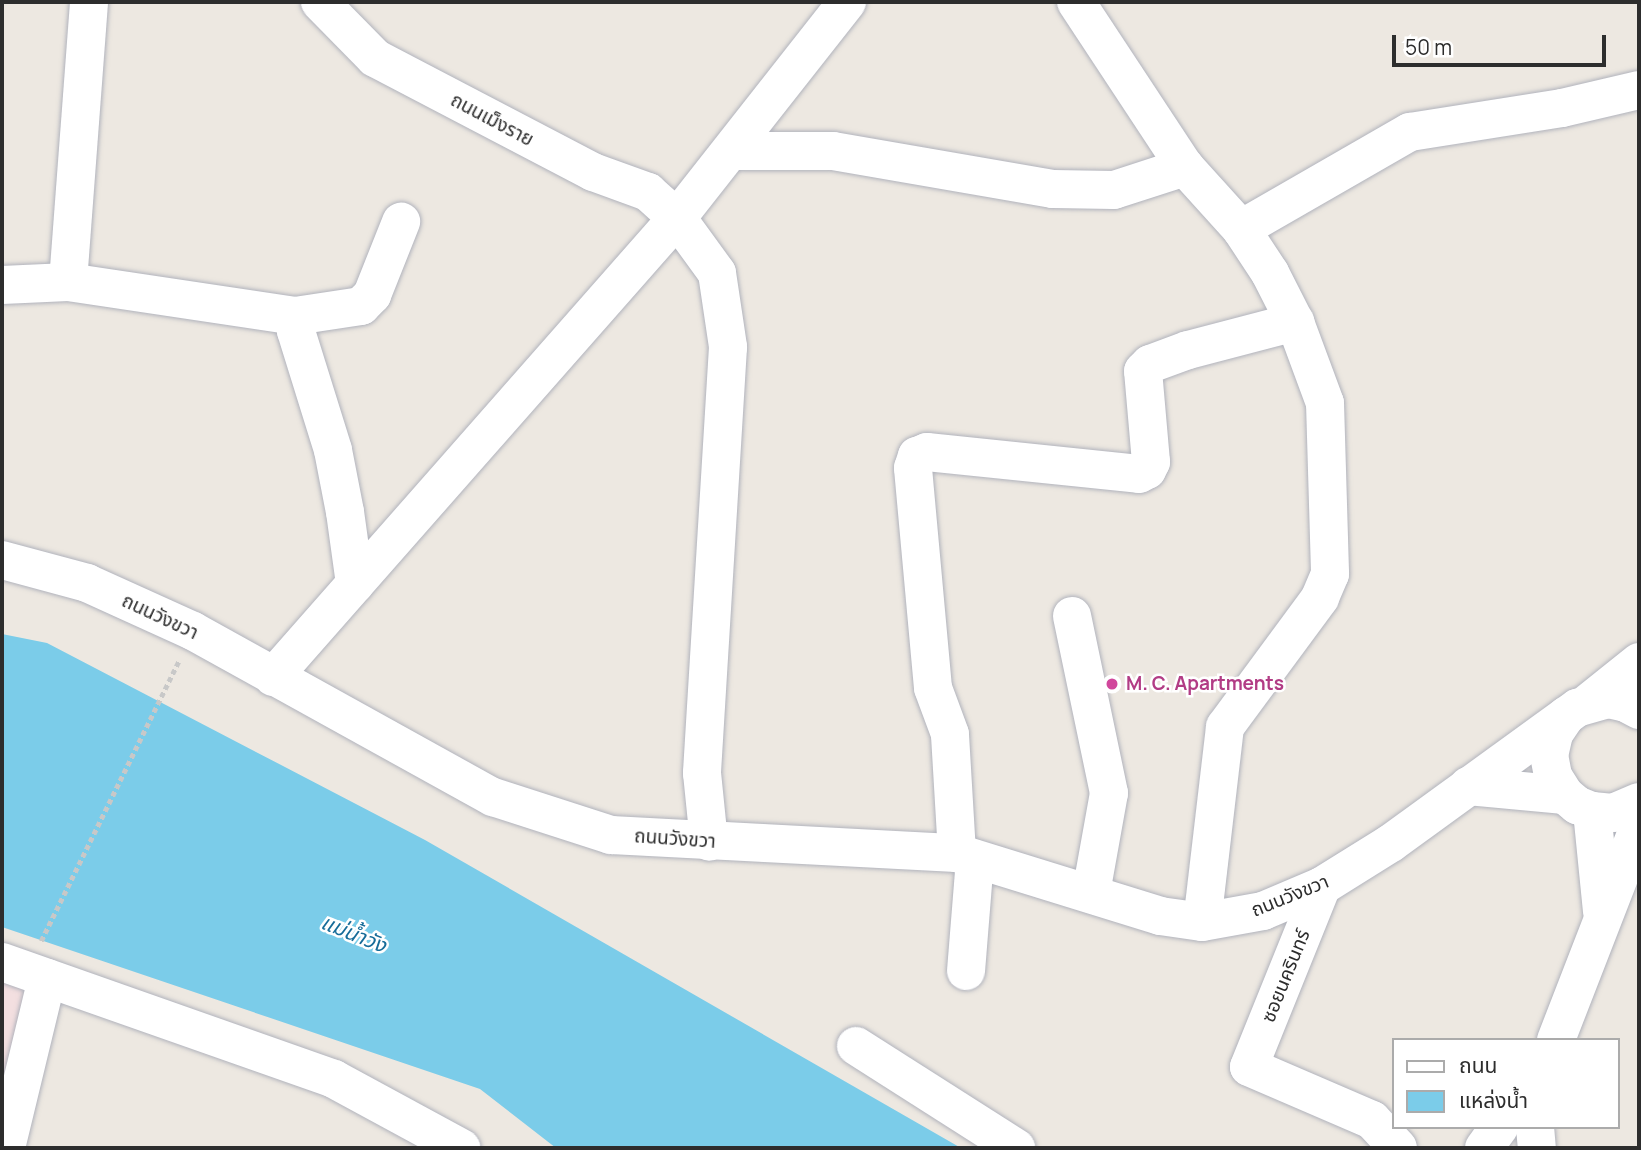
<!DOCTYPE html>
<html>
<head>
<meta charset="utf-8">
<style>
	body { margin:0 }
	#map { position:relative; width:1641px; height:1150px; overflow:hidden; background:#ede8e1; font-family:Manrope,"Noto Sans Thai",sans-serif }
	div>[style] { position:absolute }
	.medical>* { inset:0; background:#f3dfe0 }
	.water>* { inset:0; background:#7bcce9 }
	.path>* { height:4.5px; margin-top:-2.25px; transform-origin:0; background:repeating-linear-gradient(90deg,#c8c8c8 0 5px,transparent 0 8.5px) }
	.roads { filter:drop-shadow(0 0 2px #b1b3bc) drop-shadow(0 0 2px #b1b3bc) }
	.minor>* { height:38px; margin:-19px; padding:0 19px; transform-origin:19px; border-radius:19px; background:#fff }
	.dots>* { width:19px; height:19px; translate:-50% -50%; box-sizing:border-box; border:4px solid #fff; border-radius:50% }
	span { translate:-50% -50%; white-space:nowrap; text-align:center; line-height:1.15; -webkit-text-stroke:5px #fff; paint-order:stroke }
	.street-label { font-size:19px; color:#2d2d2d }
	.hotel-label { font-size:19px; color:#b23c85; font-weight:700 }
	.left { translate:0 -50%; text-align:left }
	.water-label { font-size:21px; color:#166c99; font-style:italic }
	.frame { position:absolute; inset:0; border:4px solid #2d2d2d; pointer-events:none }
	.legend { position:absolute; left:1392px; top:1038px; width:228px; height:91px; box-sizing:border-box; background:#fff; border:2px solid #ababab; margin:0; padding:9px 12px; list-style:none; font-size:21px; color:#2d2d2d }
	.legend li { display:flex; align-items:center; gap:14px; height:35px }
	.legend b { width:35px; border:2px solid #ababab }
	.scale { position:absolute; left:1392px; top:35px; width:214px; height:32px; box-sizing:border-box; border:4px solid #2d2d2d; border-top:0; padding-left:9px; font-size:21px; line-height:24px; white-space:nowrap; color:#2d2d2d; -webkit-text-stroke:5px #fff; paint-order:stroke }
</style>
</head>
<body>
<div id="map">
	<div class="medical">
		<i style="clip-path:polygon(2px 965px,47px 978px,2px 1148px)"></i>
	</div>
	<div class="water">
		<i style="clip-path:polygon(2px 634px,47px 643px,425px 840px,961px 1148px,556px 1148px,480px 1089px,2px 927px)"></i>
	</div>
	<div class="path">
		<i style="left:41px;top:941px;width:313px;rotate:-63.8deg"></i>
	</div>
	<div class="roads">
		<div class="minor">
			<i style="left:320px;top:2px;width:78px;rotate:45.5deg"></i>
			<i style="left:375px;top:58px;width:246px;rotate:27.6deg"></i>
			<i style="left:593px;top:172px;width:59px;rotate:20deg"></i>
			<i style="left:648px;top:192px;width:39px;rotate:42deg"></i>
			<i style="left:677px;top:218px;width:68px;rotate:54deg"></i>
			<i style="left:717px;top:273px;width:75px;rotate:81.5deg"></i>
			<i style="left:728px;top:347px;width:427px;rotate:93.5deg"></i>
			<i style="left:702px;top:773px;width:69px;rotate:84.2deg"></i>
			<i style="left:1076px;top:2px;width:198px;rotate:56.6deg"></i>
			<i style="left:1185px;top:167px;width:84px;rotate:47.9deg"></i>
			<i style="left:1241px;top:229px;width:53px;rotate:56.6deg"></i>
			<i style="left:1270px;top:273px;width:55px;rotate:63deg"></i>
			<i style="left:1295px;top:322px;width:86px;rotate:69.7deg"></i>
			<i style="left:1325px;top:403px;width:171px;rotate:88.3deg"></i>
			<i style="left:1330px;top:574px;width:26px;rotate:113deg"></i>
			<i style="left:1320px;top:598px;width:160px;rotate:126.4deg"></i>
			<i style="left:1225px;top:727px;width:196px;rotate:96.7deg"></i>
			<i style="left:732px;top:151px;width:101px"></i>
			<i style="left:833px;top:151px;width:223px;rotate:9.8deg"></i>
			<i style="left:1053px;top:189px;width:61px;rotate:0.9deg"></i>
			<i style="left:1114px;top:190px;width:75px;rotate:-17.9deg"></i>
			<i style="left:1241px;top:229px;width:195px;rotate:-29.9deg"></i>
			<i style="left:1410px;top:132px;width:154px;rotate:-9deg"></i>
			<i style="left:1562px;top:108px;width:79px;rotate:-13.2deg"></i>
			<i style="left:68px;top:282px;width:281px;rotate:-85.7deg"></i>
			<i style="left:2px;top:285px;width:66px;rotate:-2.6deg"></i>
			<i style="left:68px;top:282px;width:230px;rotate:8.5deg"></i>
			<i style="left:2px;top:560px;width:88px;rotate:15.1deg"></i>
			<i style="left:87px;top:583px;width:116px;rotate:24.4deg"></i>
			<i style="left:193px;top:631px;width:343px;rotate:29deg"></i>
			<i style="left:493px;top:797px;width:124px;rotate:17.9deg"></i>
			<i style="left:611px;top:835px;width:346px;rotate:3deg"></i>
			<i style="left:957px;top:853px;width:213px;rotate:17.2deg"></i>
			<i style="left:1160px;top:916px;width:42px;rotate:8.1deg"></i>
			<i style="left:1202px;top:922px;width:62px;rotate:-10.2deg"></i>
			<i style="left:1263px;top:911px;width:64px;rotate:-23deg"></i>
			<i style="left:1322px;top:886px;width:81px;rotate:-31.9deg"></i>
			<i style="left:1391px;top:843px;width:216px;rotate:-36deg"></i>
			<i style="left:355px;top:584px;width:73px;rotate:-97.9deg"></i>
			<i style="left:345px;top:512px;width:63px;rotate:-101deg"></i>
			<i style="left:333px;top:450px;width:125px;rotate:-107.3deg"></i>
			<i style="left:296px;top:331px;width:15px;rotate:-94deg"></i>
			<i style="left:295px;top:316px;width:67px;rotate:-8.6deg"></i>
			<i style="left:361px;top:306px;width:16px;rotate:-45deg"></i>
			<i style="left:372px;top:295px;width:79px;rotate:-68.3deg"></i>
			<i style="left:1072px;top:616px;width:181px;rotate:78.2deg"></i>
			<i style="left:1109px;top:793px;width:102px;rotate:100.2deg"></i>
			<i style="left:273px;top:677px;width:611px;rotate:-48.65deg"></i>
			<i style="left:677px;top:218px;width:275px;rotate:-51.8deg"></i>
			<i style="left:1589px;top:702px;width:64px;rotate:-38.7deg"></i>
			<i style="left:1639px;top:710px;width:15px;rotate:-152deg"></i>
			<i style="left:1626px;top:703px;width:18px;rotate:-167deg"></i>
			<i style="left:1608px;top:699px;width:32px;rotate:164deg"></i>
			<i style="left:1577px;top:708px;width:14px;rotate:144deg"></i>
			<i style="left:1566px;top:716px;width:22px;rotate:124deg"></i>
			<i style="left:1554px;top:734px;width:22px;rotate:103deg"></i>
			<i style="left:1549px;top:755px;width:21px;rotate:79deg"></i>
			<i style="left:1553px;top:776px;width:22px;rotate:58deg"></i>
			<i style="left:1565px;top:795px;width:16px;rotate:40deg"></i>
			<i style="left:1577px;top:805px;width:16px;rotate:22deg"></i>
			<i style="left:1592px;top:811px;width:21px;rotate:5deg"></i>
			<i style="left:1613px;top:813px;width:28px;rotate:-23deg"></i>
			<i style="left:1468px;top:786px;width:97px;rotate:5.3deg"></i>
			<i style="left:1592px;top:811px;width:101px;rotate:84.3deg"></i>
			<i style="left:957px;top:853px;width:119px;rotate:-93.4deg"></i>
			<i style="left:950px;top:734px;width:49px;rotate:-110.3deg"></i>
			<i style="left:933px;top:688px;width:221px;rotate:-95.2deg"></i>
			<i style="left:913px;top:468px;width:13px;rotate:-72deg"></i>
			<i style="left:917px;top:456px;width:11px;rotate:-22deg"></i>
			<i style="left:927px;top:452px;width:213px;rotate:5.9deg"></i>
			<i style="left:1139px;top:474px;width:9px;rotate:-27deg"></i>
			<i style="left:1147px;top:470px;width:9px;rotate:-63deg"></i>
			<i style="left:1151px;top:462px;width:91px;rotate:-95deg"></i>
			<i style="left:1143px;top:371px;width:10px;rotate:-45deg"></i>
			<i style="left:1150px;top:364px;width:40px;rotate:-20.2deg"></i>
			<i style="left:1188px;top:350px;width:111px;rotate:-14.7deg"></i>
			<i style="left:1322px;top:886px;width:195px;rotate:112deg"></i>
			<i style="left:1249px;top:1067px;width:134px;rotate:23.3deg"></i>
			<i style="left:1372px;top:1120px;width:38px;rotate:47deg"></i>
			<i style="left:2px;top:962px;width:352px;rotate:19.4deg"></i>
			<i style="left:334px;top:1079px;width:145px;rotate:28.5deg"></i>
			<i style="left:966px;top:971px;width:112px;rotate:-85.4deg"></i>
			<i style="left:1556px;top:1040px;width:230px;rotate:-68.8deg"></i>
			<i style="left:856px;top:1046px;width:190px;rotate:32.5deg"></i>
			<i style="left:1535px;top:1127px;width:21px;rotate:85deg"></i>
			<i style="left:6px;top:1148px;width:175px;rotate:-76.4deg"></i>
			<i style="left:1484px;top:1148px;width:26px;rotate:-54deg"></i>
		</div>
	</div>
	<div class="dots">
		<i style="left:1112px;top:684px;background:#d1479c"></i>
	</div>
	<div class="street-label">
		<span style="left:492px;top:120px;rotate:28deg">ถนนเม็งราย</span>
		<span style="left:160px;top:617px;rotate:25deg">ถนนวังขวา</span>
		<span style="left:675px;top:839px;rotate:4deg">ถนนวังขวา</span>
		<span style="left:1290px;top:896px;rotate:-22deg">ถนนวังขวา</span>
		<span style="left:1286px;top:976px;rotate:-68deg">ซอยนครินทร์</span>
	</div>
	<div class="hotel-label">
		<span class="left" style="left:1126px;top:684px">M. C. Apartments</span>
	</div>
	<div class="water-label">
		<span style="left:354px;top:933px;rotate:22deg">แม่น้ำวัง</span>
	</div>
	<div class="frame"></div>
	<ul class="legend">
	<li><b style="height:9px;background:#fff"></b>ถนน</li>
	<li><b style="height:19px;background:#7bcce9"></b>แหล่งน้ำ</li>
	</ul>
	<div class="scale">50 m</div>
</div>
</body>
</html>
